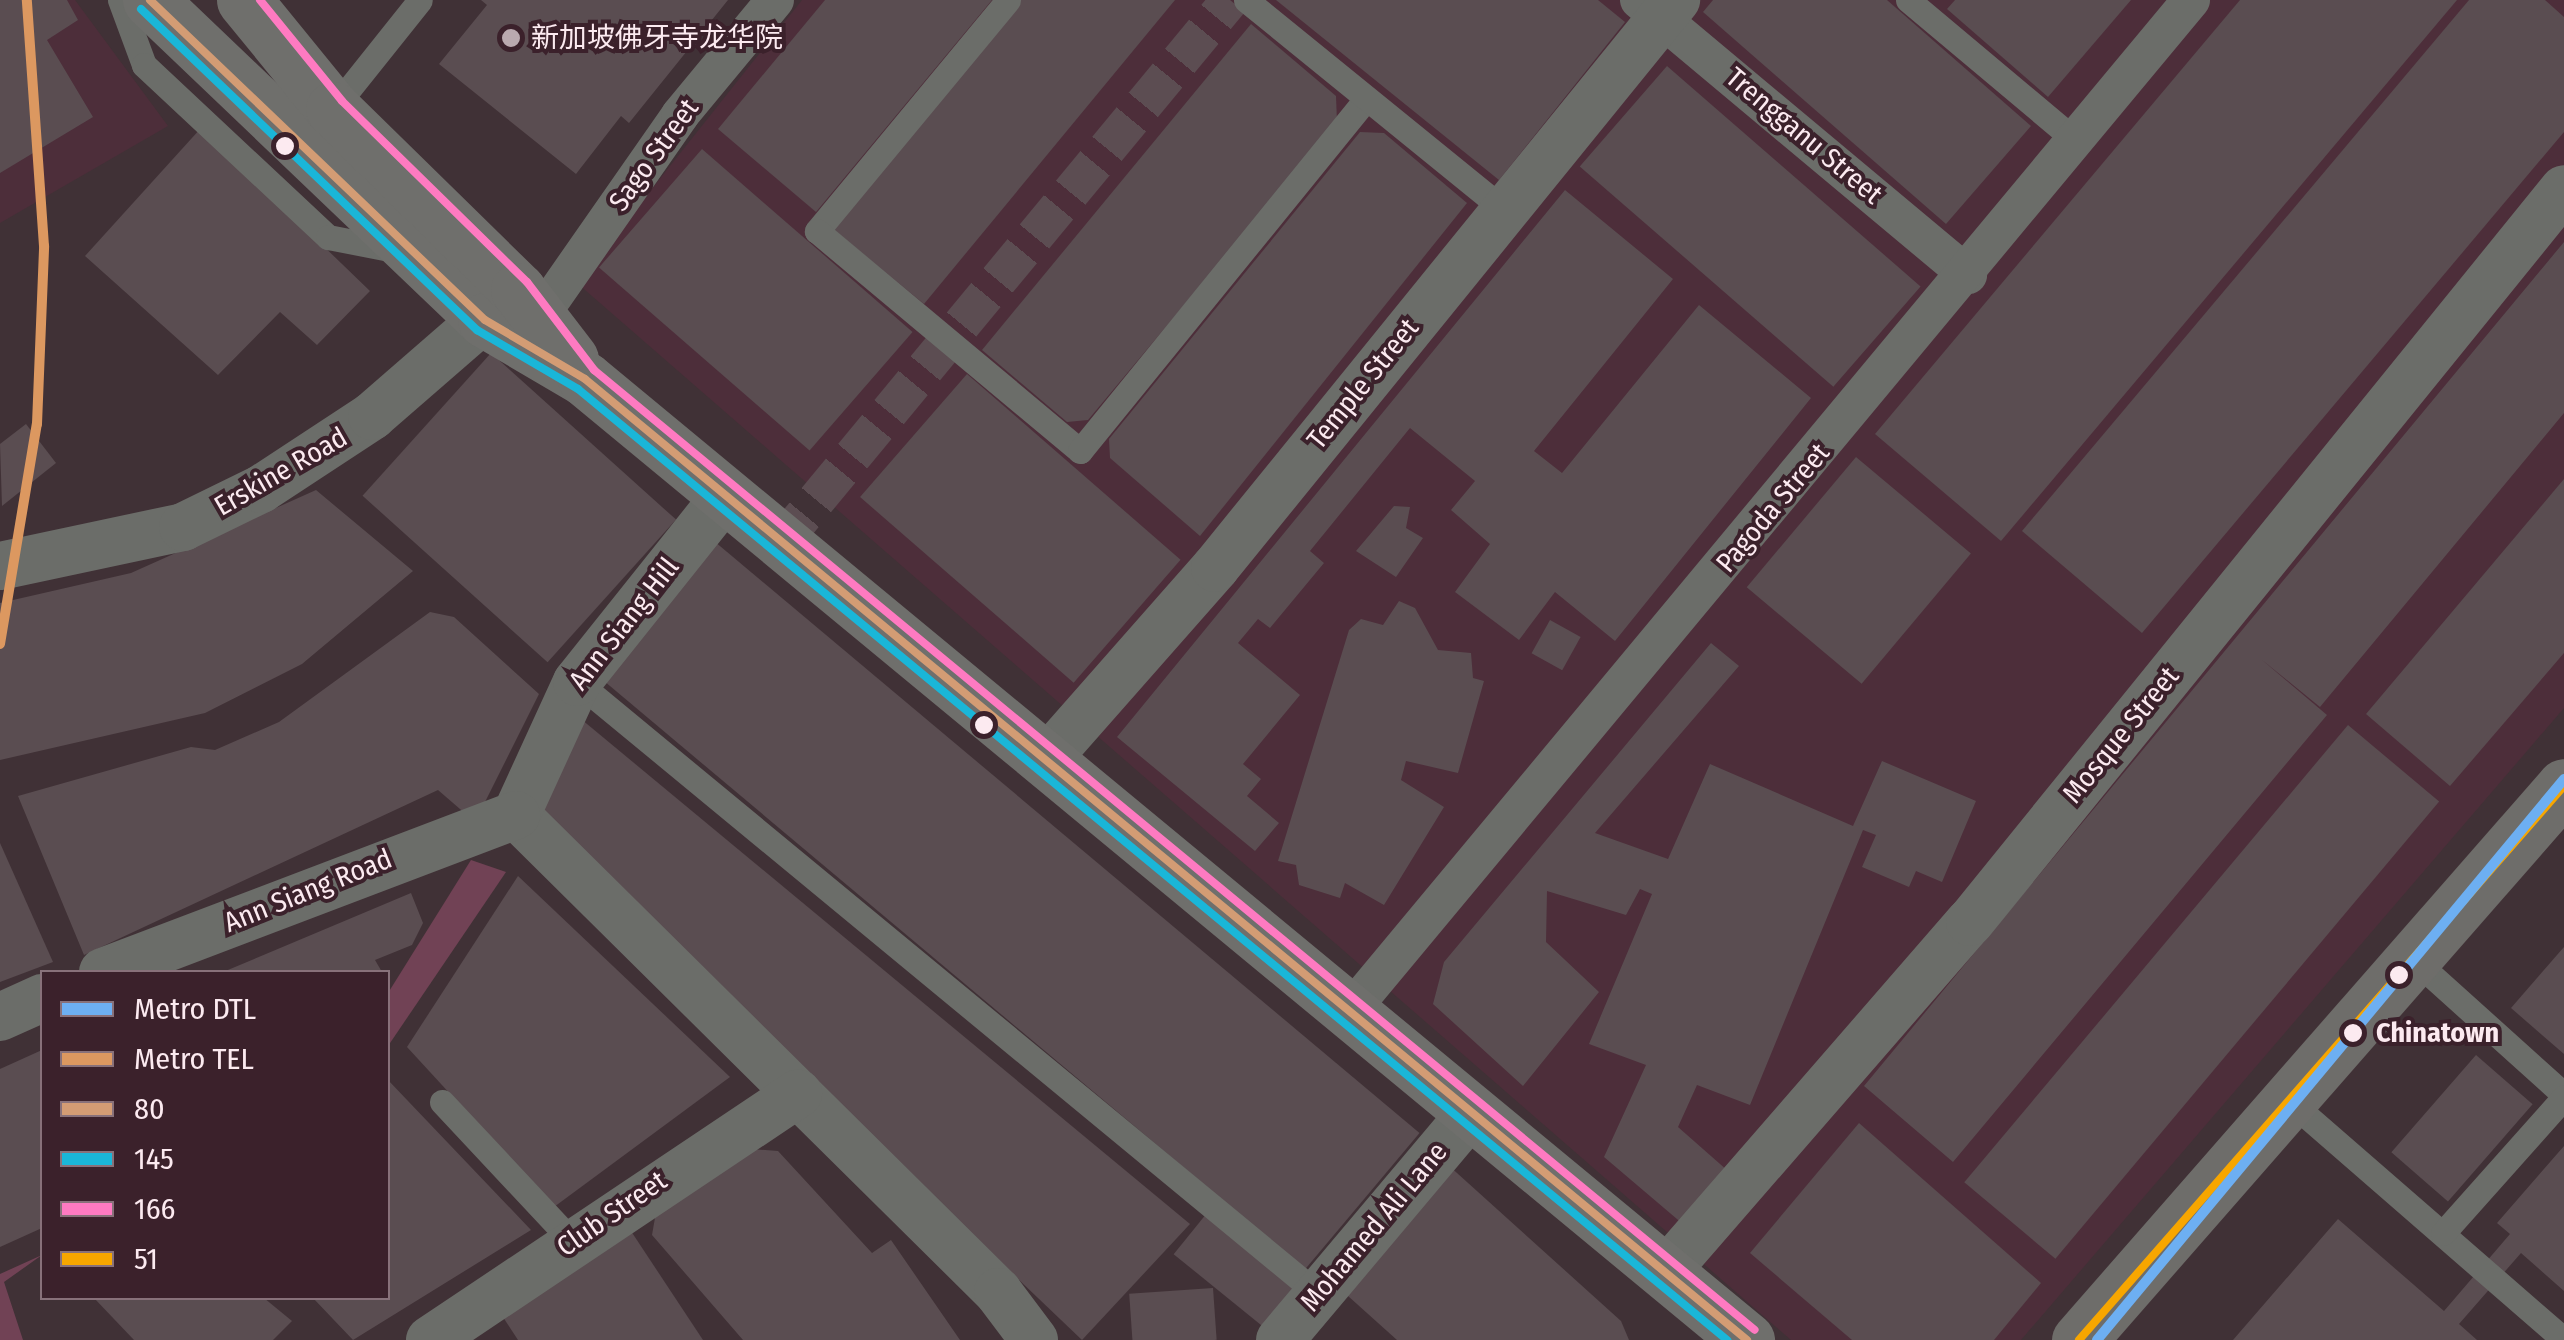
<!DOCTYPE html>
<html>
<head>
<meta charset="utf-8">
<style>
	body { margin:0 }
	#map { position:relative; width:2564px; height:1340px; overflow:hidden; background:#403136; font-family:"Fira Sans Condensed","Noto Sans SC",sans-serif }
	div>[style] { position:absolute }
	.built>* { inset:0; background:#4d2e3a }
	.green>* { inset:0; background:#714255 }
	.building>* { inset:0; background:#5a4d51; transform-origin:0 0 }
	.pedestrian-tunnel>* { height:38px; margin-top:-19px; transform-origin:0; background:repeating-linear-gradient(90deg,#5c4d52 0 38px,transparent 0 57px) }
	.service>* { height:25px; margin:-12.5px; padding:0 12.5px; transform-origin:12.5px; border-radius:12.5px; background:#6b6d69 }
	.pedestrian>* { height:38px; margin:-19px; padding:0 19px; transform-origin:19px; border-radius:19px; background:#6b6d69 }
	.minor>* { height:48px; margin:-24px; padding:0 24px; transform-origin:24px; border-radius:24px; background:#6b6d69 }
	.secondary>* { height:55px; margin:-27.5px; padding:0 27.5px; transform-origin:27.5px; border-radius:27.5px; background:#6f6f6c }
	.primary>* { height:55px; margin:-27.5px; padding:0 27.5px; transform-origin:27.5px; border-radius:27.5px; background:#6e6d6a }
	.bus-1>* { height:8px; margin:-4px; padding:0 4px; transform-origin:4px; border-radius:4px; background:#d39c74 }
	.bus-2>* { height:8px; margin:-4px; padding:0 4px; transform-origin:4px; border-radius:4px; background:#1ab6d8 }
	.bus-3>* { height:8px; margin:-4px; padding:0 4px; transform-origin:4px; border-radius:4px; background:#fe7ac1 }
	.bus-4>* { height:8px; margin:-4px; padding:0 4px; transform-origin:4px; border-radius:4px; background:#f7a600 }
	.metro-1>* { height:10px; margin:-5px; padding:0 5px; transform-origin:5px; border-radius:5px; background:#6daff2 }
	.metro-2>* { height:10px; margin:-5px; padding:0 5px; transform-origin:5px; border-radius:5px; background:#dc9860 }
	.dots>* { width:28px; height:28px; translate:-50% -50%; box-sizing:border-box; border:5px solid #3b212b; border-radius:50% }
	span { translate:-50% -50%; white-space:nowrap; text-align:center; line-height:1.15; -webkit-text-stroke:8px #3b212b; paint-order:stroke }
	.poi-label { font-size:28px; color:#fceaf0 }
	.left { translate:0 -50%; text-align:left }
	.street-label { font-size:28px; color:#fceaf0 }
	.stop-label { font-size:28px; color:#fceaf0; font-weight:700 }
	.legend { position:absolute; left:40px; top:970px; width:350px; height:330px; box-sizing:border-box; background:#3b212b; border:2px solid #88717a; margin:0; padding:12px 18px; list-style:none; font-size:30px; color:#fceaf0 }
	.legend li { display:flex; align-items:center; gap:20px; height:50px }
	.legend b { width:50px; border:2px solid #88717a }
</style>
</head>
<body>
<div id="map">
	<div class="built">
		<i style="clip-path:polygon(0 0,75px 0,168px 126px,0 223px)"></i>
		<i style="clip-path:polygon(802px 0,2564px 0,2564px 708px,2021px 1340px,1791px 1340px,577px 283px)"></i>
	</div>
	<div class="green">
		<i style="clip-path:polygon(471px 860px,506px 872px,388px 1046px,388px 993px)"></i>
		<i style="clip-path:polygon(42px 1255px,4px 1282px,23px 1340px,0 1340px,0 1274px)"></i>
	</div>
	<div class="building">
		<i style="clip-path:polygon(0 0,67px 0,78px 20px,47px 40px,93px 117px,0 173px)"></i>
		<i style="clip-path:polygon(481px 0,728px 0,629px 123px,621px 116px,576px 174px,439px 64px,487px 5px)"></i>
		<i style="clip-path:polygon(825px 0,992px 0,816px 212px,718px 129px)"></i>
		<i style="clip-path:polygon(1020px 0,1175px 0,924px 304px,833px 229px)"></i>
		<i style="clip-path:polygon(1276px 0,1598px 0,1625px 22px,1499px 180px)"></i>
		<i style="clip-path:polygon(1713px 0,1887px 0,2031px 126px,1946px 224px,1703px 12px)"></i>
		<i style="clip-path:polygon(1955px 0,2131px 0,2048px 97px,1947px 9px)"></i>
		<i style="clip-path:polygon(2240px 0,2457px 0,2001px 541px,1875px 434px)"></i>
		<i style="clip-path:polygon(2469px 0,2545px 0,2564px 17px,2564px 132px,2142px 633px,2022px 531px)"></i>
		<i style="clip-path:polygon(1251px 24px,1336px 96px,1337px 122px,1088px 420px,1067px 422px,982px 350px)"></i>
		<i style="left:1667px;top:66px;width:336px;height:133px;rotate:41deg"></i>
		<i style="clip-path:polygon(201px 128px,370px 291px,317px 345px,280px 312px,218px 375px,85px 256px)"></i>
		<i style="clip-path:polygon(1360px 132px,1384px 133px,1467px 203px,1200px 536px,1110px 458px,1109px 439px)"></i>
		<i style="left:702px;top:149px;width:279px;height:157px;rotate:41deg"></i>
		<i style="clip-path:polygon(1565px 190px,1673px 279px,1534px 451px,1562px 473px,1699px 305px,1811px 398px,1615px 641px,1555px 592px,1519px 640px,1455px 592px,1490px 544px,1451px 510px,1475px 481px,1410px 428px,1310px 551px,1324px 563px,1270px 628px,1258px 619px,1238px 643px,1300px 695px,1243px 764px,1261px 779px,1247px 796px,1279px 823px,1255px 851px,1117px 737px)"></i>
		<i style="clip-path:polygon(2564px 242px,2564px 413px,2320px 707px,2261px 659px,2327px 715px,1953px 1162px,1864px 1086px)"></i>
		<i style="left:491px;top:353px;width:249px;height:192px;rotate:42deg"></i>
		<i style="left:967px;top:374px;width:283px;height:163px;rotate:41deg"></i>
		<i style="clip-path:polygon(26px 424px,56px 463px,2px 506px,0 444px)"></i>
		<i style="left:1856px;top:457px;width:150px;height:170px;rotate:40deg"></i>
		<i style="clip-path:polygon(2564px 479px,2564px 653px,2450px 786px,2366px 714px)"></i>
		<i style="clip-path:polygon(316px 490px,413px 571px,302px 664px,205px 713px,0 760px,0 603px,131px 573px)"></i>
		<i style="clip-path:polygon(1394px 506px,1410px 507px,1406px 528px,1423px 538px,1396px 577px,1356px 551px)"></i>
		<i style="left:714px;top:541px;width:921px;height:178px;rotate:40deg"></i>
		<i style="clip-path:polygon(1399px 601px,1415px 608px,1438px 650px,1471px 653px,1473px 678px,1484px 681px,1458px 773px,1406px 761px,1401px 780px,1444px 807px,1384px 905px,1345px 883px,1340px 898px,1299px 885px,1296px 865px,1278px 861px,1349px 630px,1361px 619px,1383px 625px)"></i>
		<i style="clip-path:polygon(430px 612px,454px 617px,539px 694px,475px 822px,438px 790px,84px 955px,18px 796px,191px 747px,215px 750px,279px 722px)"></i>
		<i style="left:1550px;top:620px;width:35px;height:38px;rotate:29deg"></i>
		<i style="clip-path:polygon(1711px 643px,1739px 666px,1595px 833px,1668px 859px,1710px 764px,1853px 826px,1882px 761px,1976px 801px,1942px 882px,1916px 871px,1909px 887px,1862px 867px,1876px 835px,1863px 830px,1750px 1105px,1697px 1085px,1678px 1127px,1728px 1171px,1684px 1225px,1604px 1157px,1646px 1065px,1589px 1044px,1652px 894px,1640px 889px,1626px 915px,1547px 891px,1546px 942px,1599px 992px,1523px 1086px,1433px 1004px,1444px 962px)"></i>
		<i style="clip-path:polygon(581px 719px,1190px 1224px,1082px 1340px,543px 826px,540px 800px)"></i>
		<i style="left:2348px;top:725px;width:119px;height:597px;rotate:40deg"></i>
		<i style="clip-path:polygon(0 843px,53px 962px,0 982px)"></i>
		<i style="clip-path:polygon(518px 876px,730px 1077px,554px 1207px,407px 1047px)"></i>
		<i style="clip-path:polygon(411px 893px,423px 923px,412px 945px,375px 960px,382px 972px,223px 972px)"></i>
		<i style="clip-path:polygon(2564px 947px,2564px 1054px,2511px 1008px)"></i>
		<i style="clip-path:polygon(42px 1050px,42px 1228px,0 1247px,0 1069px)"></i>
		<i style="left:2476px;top:1055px;width:75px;height:129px;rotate:41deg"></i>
		<i style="clip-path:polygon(388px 1080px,531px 1230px,353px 1340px,313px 1298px,388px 1298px)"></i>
		<i style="clip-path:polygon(1859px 1123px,2041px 1283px,1994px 1340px,1852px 1340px,1750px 1253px)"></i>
		<i style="clip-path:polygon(2564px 1146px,2564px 1291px,2521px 1253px,2459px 1324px,2477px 1340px,2233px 1340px,2338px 1219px,2444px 1311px,2510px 1234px,2497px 1223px)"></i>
		<i style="clip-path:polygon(750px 1149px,778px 1151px,872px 1253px,891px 1240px,960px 1340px,743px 1340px,652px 1235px,656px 1212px)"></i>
		<i style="clip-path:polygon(1447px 1164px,1621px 1321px,1629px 1340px,1397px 1340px,1338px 1287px)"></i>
		<i style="left:1207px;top:1213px;width:114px;height:53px;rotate:39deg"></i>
		<i style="clip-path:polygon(621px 1216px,703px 1340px,518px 1340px,493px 1302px)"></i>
		<i style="left:1213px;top:1288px;width:52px;height:84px;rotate:86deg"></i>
		<i style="clip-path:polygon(94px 1298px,264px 1298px,292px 1321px,273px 1340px,134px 1340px)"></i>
	</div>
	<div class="pedestrian-tunnel">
		<i style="left:780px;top:544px;width:706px;rotate:-50.4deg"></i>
	</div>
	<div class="service">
		<i style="left:120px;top:0;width:69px;rotate:69.7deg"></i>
		<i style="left:144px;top:65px;width:252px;rotate:43.1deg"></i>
		<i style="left:328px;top:237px;width:73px;rotate:11deg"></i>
		<i style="left:1008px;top:0;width:300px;rotate:129.6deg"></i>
		<i style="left:817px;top:231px;width:343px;rotate:39.9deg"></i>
		<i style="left:1080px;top:451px;width:454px;rotate:-50.9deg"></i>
		<i style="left:1246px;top:0;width:333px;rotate:39.1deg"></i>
		<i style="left:1908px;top:0;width:218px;rotate:40deg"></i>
		<i style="left:333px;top:109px;width:139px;rotate:-51.4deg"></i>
		<i style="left:577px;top:682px;width:961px;rotate:39.55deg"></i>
		<i style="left:2411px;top:957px;width:206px;rotate:42deg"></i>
		<i style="left:2287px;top:1099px;width:367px;rotate:41deg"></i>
		<i style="left:442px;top:1102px;width:190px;rotate:46.9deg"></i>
		<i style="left:2443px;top:1233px;width:182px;rotate:-48.3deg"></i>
	</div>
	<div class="pedestrian">
		<i style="left:1639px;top:0;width:429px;rotate:39.9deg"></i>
		<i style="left:540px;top:316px;width:245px;rotate:-55.1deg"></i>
		<i style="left:680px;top:115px;width:149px;rotate:-50.4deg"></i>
		<i style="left:1350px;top:1011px;width:1315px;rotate:-50.24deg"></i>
	</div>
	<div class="minor">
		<i style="left:0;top:566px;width:187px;rotate:-12deg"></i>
		<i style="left:183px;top:527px;width:87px;rotate:-26deg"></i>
		<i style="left:261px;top:489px;width:133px;rotate:-33.3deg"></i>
		<i style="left:372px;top:416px;width:184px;rotate:-41deg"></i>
		<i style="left:1044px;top:762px;width:259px;rotate:-48.6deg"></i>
		<i style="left:1215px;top:568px;width:732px;rotate:-50.94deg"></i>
		<i style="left:516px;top:815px;width:678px;rotate:44.7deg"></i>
		<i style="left:998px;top:1292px;width:60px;rotate:53.1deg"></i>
		<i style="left:516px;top:815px;width:146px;rotate:-65.4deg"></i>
		<i style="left:577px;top:682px;width:236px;rotate:-51.4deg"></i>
		<i style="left:103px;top:972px;width:442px;rotate:-20.8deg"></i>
		<i style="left:0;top:1017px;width:46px;rotate:-24.3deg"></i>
		<i style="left:1667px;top:1270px;width:461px;rotate:-49deg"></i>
		<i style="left:1970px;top:922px;width:943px;rotate:-50.98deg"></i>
		<i style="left:430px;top:1340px;width:443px;rotate:-33.8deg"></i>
		<i style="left:1280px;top:1340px;width:295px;rotate:-49.9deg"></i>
	</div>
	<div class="secondary">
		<i style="left:150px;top:0;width:463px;rotate:43.7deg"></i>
		<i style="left:485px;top:320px;width:116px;rotate:30.5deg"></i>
		<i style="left:585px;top:379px;width:1508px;rotate:39.59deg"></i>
		<i style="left:244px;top:0;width:141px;rotate:50.8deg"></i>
		<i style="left:333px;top:109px;width:259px;rotate:44.4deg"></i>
		<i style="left:518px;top:290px;width:87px;rotate:52.5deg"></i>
	</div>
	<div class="primary">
		<i style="left:2079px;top:1340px;width:736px;rotate:-48.8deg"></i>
	</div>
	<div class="bus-1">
		<i style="left:150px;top:0;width:463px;rotate:43.7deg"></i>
		<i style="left:485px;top:320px;width:116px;rotate:30.5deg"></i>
		<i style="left:585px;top:379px;width:1508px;rotate:39.59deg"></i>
	</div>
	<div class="bus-2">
		<i style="left:141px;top:9px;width:465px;rotate:43.7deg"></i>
		<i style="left:477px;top:330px;width:117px;rotate:30.3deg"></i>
		<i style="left:578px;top:389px;width:1492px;rotate:39.61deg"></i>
	</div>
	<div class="bus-3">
		<i style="left:260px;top:0;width:130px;rotate:50.9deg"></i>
		<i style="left:342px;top:101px;width:259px;rotate:44.4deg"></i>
		<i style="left:527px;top:282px;width:111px;rotate:52.7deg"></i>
		<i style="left:594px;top:370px;width:1506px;rotate:39.59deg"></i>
	</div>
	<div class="bus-4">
		<i style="left:2079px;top:1340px;width:736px;rotate:-48.8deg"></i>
	</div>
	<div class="metro-1">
		<i style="left:2097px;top:1340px;width:730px;rotate:-50.22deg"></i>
	</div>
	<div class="metro-2">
		<i style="left:0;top:644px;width:223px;rotate:-80.5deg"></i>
		<i style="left:37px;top:424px;width:178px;rotate:-87.7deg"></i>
		<i style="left:44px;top:246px;width:247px;rotate:-94deg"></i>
	</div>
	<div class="dots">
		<i style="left:511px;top:38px;background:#baa9af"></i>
		<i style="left:285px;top:146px;background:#fceaf0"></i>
		<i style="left:984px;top:725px;background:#fceaf0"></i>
		<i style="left:2399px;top:975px;background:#fceaf0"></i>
		<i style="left:2353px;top:1033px;background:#fceaf0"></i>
	</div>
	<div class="poi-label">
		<span class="left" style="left:531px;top:38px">新加坡佛牙寺龙华院</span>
	</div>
	<div class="street-label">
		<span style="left:1804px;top:136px;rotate:40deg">Trengganu Street</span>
		<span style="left:654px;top:155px;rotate:-54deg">Sago Street</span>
		<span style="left:1363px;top:384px;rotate:-51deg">Temple Street</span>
		<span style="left:281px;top:472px;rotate:-30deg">Erskine Road</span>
		<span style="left:1773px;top:508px;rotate:-50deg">Pagoda Street</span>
		<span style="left:624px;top:624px;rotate:-52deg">Ann Siang Hill</span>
		<span style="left:2121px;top:735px;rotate:-51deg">Mosque Street</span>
		<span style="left:308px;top:891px;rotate:-22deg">Ann Siang Road</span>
		<span style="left:612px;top:1214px;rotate:-35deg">Club Street</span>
		<span style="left:1374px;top:1227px;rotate:-50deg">Mohamed Ali Lane</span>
	</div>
	<div class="stop-label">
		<span class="left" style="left:2376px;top:1033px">Chinatown</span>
	</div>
	<ul class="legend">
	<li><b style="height:12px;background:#6daff2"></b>Metro DTL</li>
	<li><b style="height:12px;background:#dc9860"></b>Metro TEL</li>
	<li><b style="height:12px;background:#d39c74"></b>80</li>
	<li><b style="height:12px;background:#1ab6d8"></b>145</li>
	<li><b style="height:12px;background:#fe7ac1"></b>166</li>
	<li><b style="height:12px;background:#f7a600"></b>51</li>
	</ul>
</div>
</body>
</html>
